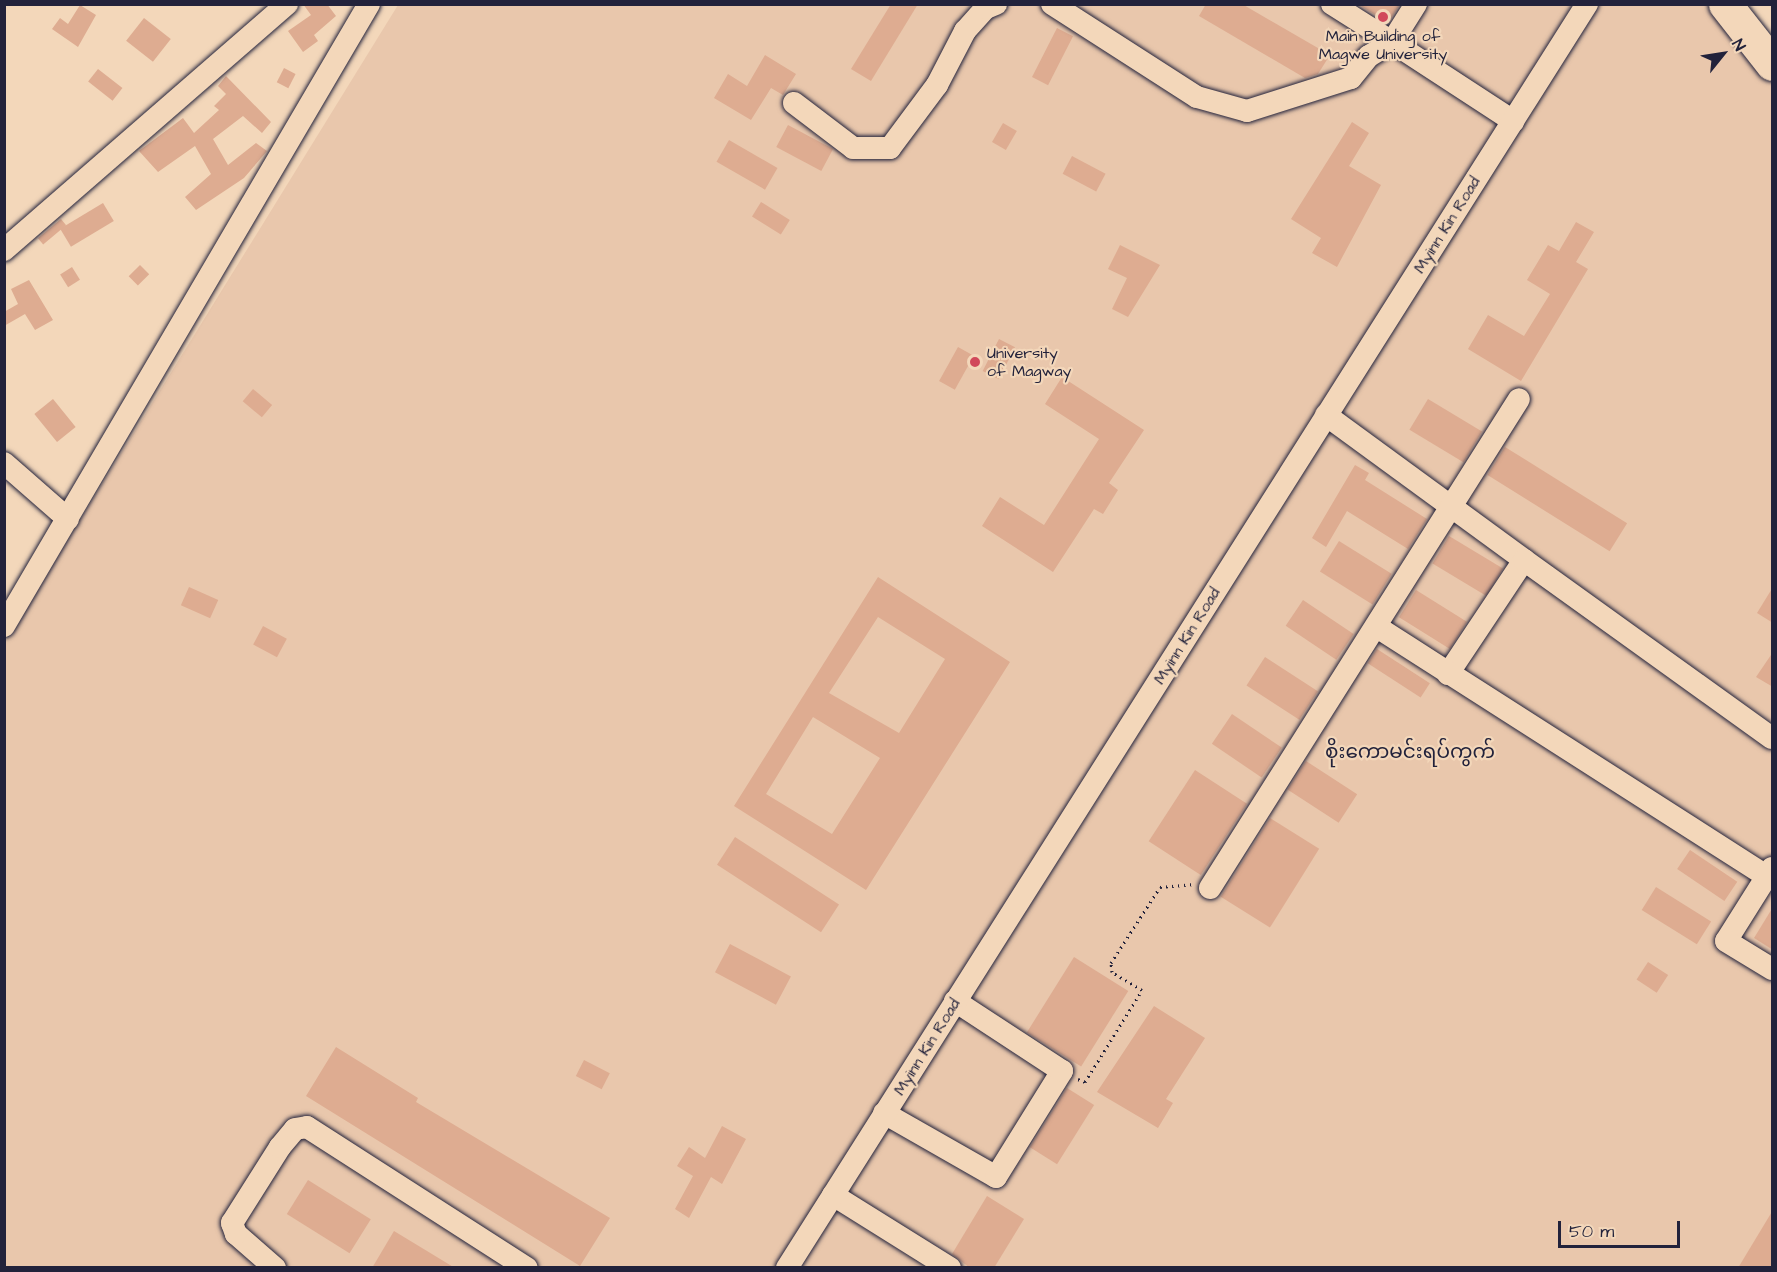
<!DOCTYPE html>
<html>
<head>
<meta charset="utf-8">
<style>
	body { margin:0 }
	#map { position:relative; width:1777px; height:1272px; overflow:hidden; background:#f3d7ba; font-family:"Architects Daughter","Noto Sans Myanmar",sans-serif }
	div>[style] { position:absolute }
	.built>* { inset:0; background:#e9c7ac }
	.building>* { inset:0; background:#deac91; transform-origin:0 0 }
	.path>* { height:3px; margin-top:-1.5px; transform-origin:0; background:repeating-linear-gradient(90deg,#22223b 0 1.5px,transparent 0 6px) }
	.roads { filter:drop-shadow(0 0 2px #22223b) drop-shadow(0 0 2px #22223b) }
	.minor>* { height:22px; margin:-11px; padding:0 11px; transform-origin:11px; border-radius:11px; background:#f3d7ba }
	.highway>* { height:33px; margin:-16.5px; padding:0 16.5px; transform-origin:16.5px; border-radius:16.5px; background:#f3d7ba }
	.dots>* { width:16px; height:16px; translate:-50% -50%; box-sizing:border-box; border:3px solid #f3d7ba; border-radius:50% }
	span { translate:-50% -50%; white-space:nowrap; text-align:center; line-height:1.15; -webkit-text-stroke:4.5px #f3d7ba; paint-order:stroke }
	.poi-label { font-size:16px; color:#22223b }
	.left { translate:0 -50%; text-align:left }
	.street-label { font-size:16px; color:#22223b }
	.quarter-label { font-size:20px; color:#22223b }
	.frame { position:absolute; inset:0; border:6px solid #22223b; pointer-events:none }
	.north { position:absolute; left:1693px; top:24px; width:60px; height:60px; -webkit-text-stroke:4px #f3d7ba; paint-order:stroke; rotate:60deg; font-size:16px; font-weight:700; line-height:24px; text-align:center; color:#22223b }
	.north::after { content:''; display:block; margin:auto; width:21px; height:27px; background:#22223b; clip-path:polygon(50% 0,100% 100%,50% 72%,0 100%) }
	.scale { position:absolute; left:1558px; top:1221px; width:122px; height:27px; box-sizing:border-box; border:3px solid #22223b; border-top:0; padding-left:8px; font-size:18px; line-height:21px; white-space:nowrap; color:#22223b; -webkit-text-stroke:4px #f3d7ba; paint-order:stroke }
</style>
</head>
<body>
<div id="map">
	<div class="built">
		<i style="clip-path:polygon(398px 5px,1712px 5px,1772px 81px,1772px 1267px,5px 1267px,4px 643px)"></i>
	</div>
	<div class="building">
		<i style="clip-path:polygon(303px 4px,327px 4px,336px 16px,314px 35px,318px 41px,303px 52px,288px 31px,311px 15px)"></i>
		<i style="clip-path:polygon(891px 4px,918px 4px,871px 81px,851px 69px)"></i>
		<i style="clip-path:polygon(1206px 4px,1242px 4px,1330px 55px,1318px 74px,1305px 78px,1199px 16px)"></i>
		<i style="clip-path:polygon(1358px 4px,1400px 4px,1388px 23px)"></i>
		<i style="clip-path:polygon(80px 5px,96px 15px,78px 47px,52px 29px,60px 18px,68px 24px)"></i>
		<i style="left:144px;top:18px;width:34px;height:29px;rotate:38deg"></i>
		<i style="left:1057px;top:28px;width:18px;height:55px;rotate:27deg"></i>
		<i style="clip-path:polygon(765px 55px,796px 74px,783px 95px,771px 88px,751px 120px,714px 98px,728px 74px,747px 86px)"></i>
		<i style="left:284px;top:68px;width:13px;height:16px;rotate:27deg"></i>
		<i style="left:98px;top:69px;width:31px;height:16px;rotate:38deg"></i>
		<i style="clip-path:polygon(226px 76px,271px 122px,262px 133px,243px 116px,213px 139px,228px 165px,256px 143px,267px 151px,244px 178px,196px 210px,185px 197px,211px 174px,195px 146px,158px 172px,139px 151px,183px 118px,194px 133px,219px 110px,214px 106px,226px 94px,218px 86px)"></i>
		<i style="clip-path:polygon(1352px 122px,1369px 133px,1349px 166px,1381px 185px,1337px 267px,1312px 253px,1321px 238px,1291px 219px)"></i>
		<i style="left:1003px;top:123px;width:16px;height:22px;rotate:30deg"></i>
		<i style="left:788px;top:125px;width:51px;height:25px;rotate:28deg"></i>
		<i style="left:729px;top:140px;width:56px;height:25px;rotate:30deg"></i>
		<i style="left:1072px;top:156px;width:38px;height:20px;rotate:28deg"></i>
		<i style="left:761px;top:202px;width:34px;height:17px;rotate:32deg"></i>
		<i style="left:103px;top:203px;width:21px;height:50px;rotate:59deg"></i>
		<i style="left:61px;top:219px;width:8px;height:30px;rotate:50deg"></i>
		<i style="clip-path:polygon(1576px 222px,1594px 232px,1576px 262px,1588px 269px,1521px 381px,1468px 349px,1488px 315px,1524px 336px,1550px 294px,1527px 280px,1548px 245px,1559px 251px)"></i>
		<i style="clip-path:polygon(1120px 245px,1160px 265px,1128px 317px,1112px 309px,1127px 278px,1108px 269px)"></i>
		<i style="left:140px;top:265px;width:13px;height:16px;rotate:45deg"></i>
		<i style="left:72px;top:267px;width:15px;height:14px;rotate:58deg"></i>
		<i style="clip-path:polygon(29px 280px,53px 320px,35px 330px,25px 314px,4px 326px,4px 312px,18px 304px,11px 289px)"></i>
		<i style="left:999px;top:339px;width:18px;height:36px;rotate:27deg"></i>
		<i style="left:958px;top:347px;width:18px;height:39px;rotate:29deg"></i>
		<i style="clip-path:polygon(1062px 377px,1144px 430px,1109px 483px,1118px 490px,1103px 514px,1094px 509px,1053px 572px,982px 526px,1000px 497px,1044px 525px,1099px 439px,1045px 404px)"></i>
		<i style="left:253px;top:389px;width:25px;height:16px;rotate:40deg"></i>
		<i style="left:53px;top:399px;width:36px;height:24px;rotate:51deg"></i>
		<i style="left:1428px;top:399px;width:63px;height:36px;rotate:31deg"></i>
		<i style="left:1505px;top:447px;width:144px;height:33px;rotate:32deg"></i>
		<i style="clip-path:polygon(1355px 465px,1369px 473px,1365px 480px,1427px 519px,1408px 549px,1347px 511px,1326px 547px,1312px 538px)"></i>
		<i style="left:1449px;top:536px;width:63px;height:32px;rotate:31deg"></i>
		<i style="left:1339px;top:541px;width:62px;height:36px;rotate:32deg"></i>
		<i style="clip-path:polygon(evenodd,878px 577px,1010px 662px,866px 890px,734px 806px,878px 577px,878px 617px,945px 659px,899px 733px,829px 693px,878px 617px,878px 577px,813px 717px,880px 758px,832px 834px,766px 794px,813px 717px)"></i>
		<i style="left:189px;top:587px;width:32px;height:20px;rotate:24deg"></i>
		<i style="clip-path:polygon(1773px 587px,1773px 623px,1757px 613px)"></i>
		<i style="left:1416px;top:590px;width:60px;height:32px;rotate:32deg"></i>
		<i style="left:1303px;top:600px;width:61px;height:31px;rotate:34deg"></i>
		<i style="left:263px;top:626px;width:27px;height:21px;rotate:28deg"></i>
		<i style="left:1377px;top:649px;width:63px;height:17px;rotate:33deg"></i>
		<i style="clip-path:polygon(1773px 652px,1773px 687px,1756px 677px)"></i>
		<i style="left:1265px;top:657px;width:63px;height:34px;rotate:33deg"></i>
		<i style="left:1232px;top:714px;width:60px;height:36px;rotate:34deg"></i>
		<i style="left:1306px;top:761px;width:61px;height:34px;rotate:33deg"></i>
		<i style="left:1195px;top:770px;width:62px;height:85px;rotate:33deg"></i>
		<i style="left:1270px;top:818px;width:58px;height:93px;rotate:32deg"></i>
		<i style="left:735px;top:837px;width:124px;height:33px;rotate:33deg"></i>
		<i style="left:1690px;top:850px;width:57px;height:23px;rotate:34deg"></i>
		<i style="left:1656px;top:887px;width:65px;height:27px;rotate:32deg"></i>
		<i style="clip-path:polygon(1773px 907px,1773px 950px,1754px 938px)"></i>
		<i style="left:730px;top:944px;width:69px;height:32px;rotate:28deg"></i>
		<i style="left:1074px;top:957px;width:64px;height:89px;rotate:32deg"></i>
		<i style="left:1648px;top:962px;width:24px;height:21px;rotate:33deg"></i>
		<i style="clip-path:polygon(1154px 1006px,1205px 1038px,1166px 1099px,1173px 1103px,1158px 1128px,1097px 1092px)"></i>
		<i style="clip-path:polygon(336px 1047px,418px 1098px,416px 1102px,610px 1218px,580px 1266px,306px 1096px)"></i>
		<i style="left:584px;top:1060px;width:29px;height:18px;rotate:27deg"></i>
		<i style="left:1067px;top:1088px;width:32px;height:70px;rotate:32deg"></i>
		<i style="clip-path:polygon(722px 1126px,746px 1139px,722px 1184px,711px 1177px,689px 1218px,675px 1209px,693px 1176px,677px 1166px,689px 1147px,705px 1158px)"></i>
		<i style="left:308px;top:1180px;width:74px;height:40px;rotate:32deg"></i>
		<i style="clip-path:polygon(987px 1196px,1024px 1219px,994px 1268px,970px 1268px,952px 1254px)"></i>
		<i style="clip-path:polygon(1773px 1210px,1773px 1268px,1738px 1268px)"></i>
		<i style="clip-path:polygon(394px 1231px,455px 1268px,372px 1268px)"></i>
	</div>
	<div class="path">
		<i style="left:1078px;top:1079px;width:8px;rotate:23deg"></i>
		<i style="left:1085px;top:1082px;width:108px;rotate:-58.2deg"></i>
		<i style="left:1142px;top:990px;width:35px;rotate:-149deg"></i>
		<i style="left:1112px;top:972px;width:9px;rotate:-96deg"></i>
		<i style="left:1111px;top:963px;width:90px;rotate:-57.2deg"></i>
		<i style="left:1160px;top:887px;width:34px;rotate:-5deg"></i>
	</div>
	<div class="roads">
		<div class="minor">
			<i style="left:1052px;top:4px;width:172px;rotate:32.7deg"></i>
			<i style="left:1197px;top:97px;width:52px;rotate:15.6deg"></i>
			<i style="left:1247px;top:111px;width:109px;rotate:-17.6deg"></i>
			<i style="left:1351px;top:78px;width:28px;rotate:-51deg"></i>
			<i style="left:1369px;top:56px;width:27px;rotate:-31deg"></i>
			<i style="left:1392px;top:42px;width:145px;rotate:33.1deg"></i>
			<i style="left:1332px;top:4px;width:71px;rotate:32.3deg"></i>
			<i style="left:1392px;top:42px;width:45px;rotate:-57.7deg"></i>
			<i style="left:794px;top:103px;width:74px;rotate:37.3deg"></i>
			<i style="left:853px;top:148px;width:37px"></i>
			<i style="left:890px;top:148px;width:79px;rotate:-53.3deg"></i>
			<i style="left:937px;top:85px;width:61px;rotate:-62.6deg"></i>
			<i style="left:965px;top:31px;width:31px;rotate:-48deg"></i>
			<i style="left:986px;top:8px;width:11px;rotate:-22deg"></i>
			<i style="left:4px;top:250px;width:375px;rotate:-41deg"></i>
			<i style="left:1326px;top:415px;width:245px;rotate:36.2deg"></i>
			<i style="left:1524px;top:560px;width:137px;rotate:123.7deg"></i>
			<i style="left:4px;top:463px;width:85px;rotate:41.2deg"></i>
			<i style="left:1524px;top:560px;width:305px;rotate:35.7deg"></i>
			<i style="left:4px;top:626px;width:721px;rotate:-59.59deg"></i>
			<i style="left:1377px;top:627px;width:463px;rotate:32.6deg"></i>
			<i style="left:1772px;top:868px;width:86px;rotate:122.2deg"></i>
			<i style="left:1726px;top:941px;width:54px;rotate:31.3deg"></i>
			<i style="left:1210px;top:888px;width:578px;rotate:-57.71deg"></i>
			<i style="left:884px;top:1113px;width:129px;rotate:29.7deg"></i>
			<i style="left:996px;top:1177px;width:125px;rotate:-58.1deg"></i>
			<i style="left:1062px;top:1071px;width:128px;rotate:-146.8deg"></i>
			<i style="left:833px;top:1195px;width:138px;rotate:32deg"></i>
			<i style="left:275px;top:1268px;width:52px;rotate:-138.9deg"></i>
			<i style="left:236px;top:1234px;width:12px;rotate:-110deg"></i>
			<i style="left:232px;top:1223px;width:90px;rotate:-57.7deg"></i>
			<i style="left:280px;top:1147px;width:23px;rotate:-50deg"></i>
			<i style="left:295px;top:1129px;width:12px;rotate:-9deg"></i>
			<i style="left:307px;top:1127px;width:261px;rotate:32.7deg"></i>
			<i style="left:787px;top:1268px;width:1496px;rotate:-57.67deg"></i>
		</div>
		<div class="highway">
			<i style="left:1725px;top:4px;width:76px;rotate:51.9deg"></i>
		</div>
	</div>
	<div class="dots">
		<i style="left:1383px;top:17px;background:#d1495b"></i>
		<i style="left:975px;top:362px;background:#d1495b"></i>
	</div>
	<div class="poi-label">
		<span style="left:1383px;top:45px">Main Building of<br>Magwe University</span>
		<span class="left" style="left:987px;top:362px">University<br>of Magway</span>
	</div>
	<div class="street-label">
		<span style="left:1447px;top:225px;rotate:-58deg">Myinn Kin Road</span>
		<span style="left:1187px;top:636px;rotate:-58deg">Myinn Kin Road</span>
		<span style="left:927px;top:1047px;rotate:-58deg">Myinn Kin Road</span>
	</div>
	<div class="quarter-label">
		<span style="left:1410px;top:752px">စိုးကောမင်းရပ်ကွက်</span>
	</div>
	<div class="frame"></div>
	<div class="north">N</div>
	<div class="scale">50 m</div>
</div>
</body>
</html>
